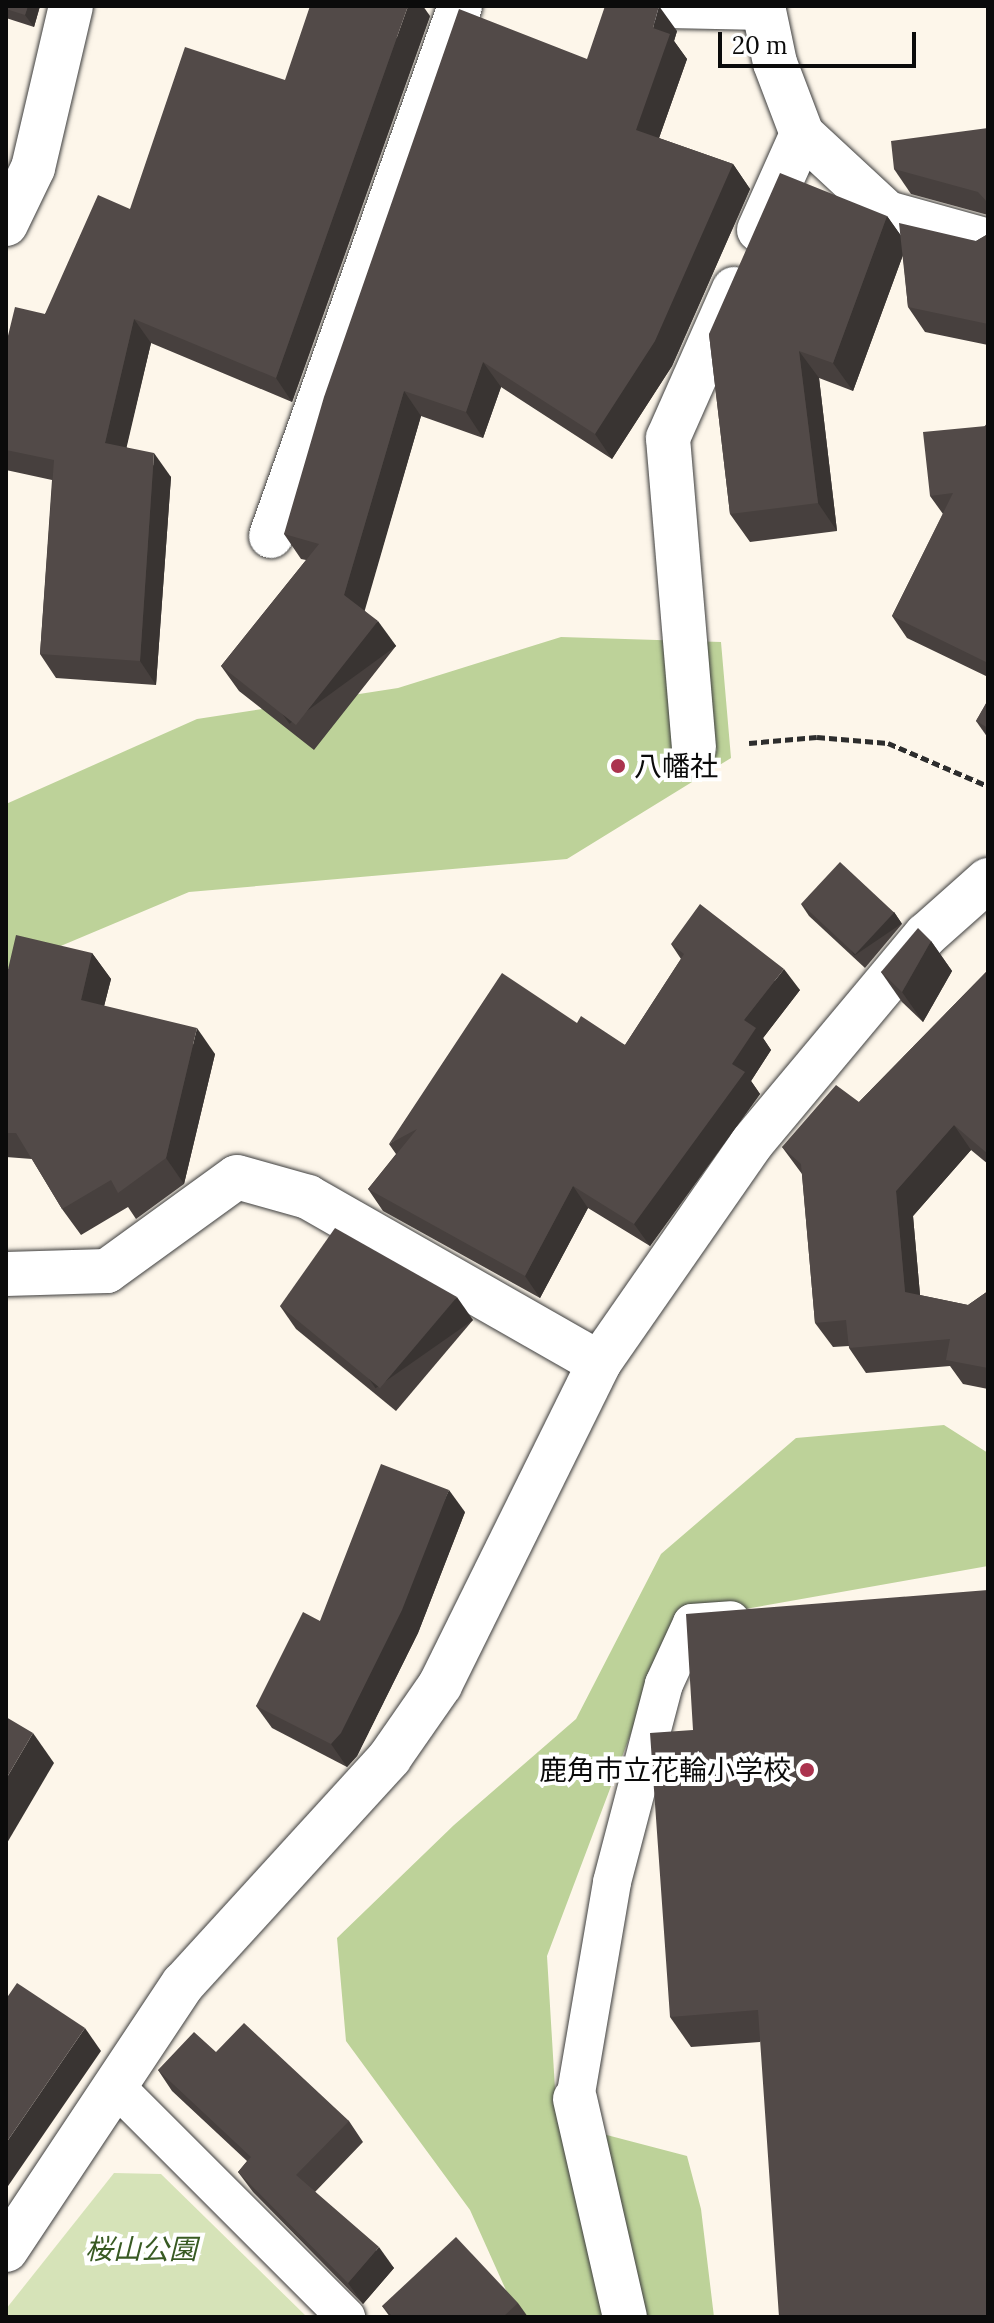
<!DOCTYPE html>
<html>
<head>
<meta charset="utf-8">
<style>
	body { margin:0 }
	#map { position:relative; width:994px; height:2323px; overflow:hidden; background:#fdf6ea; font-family:Lora,"Noto Sans JP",serif }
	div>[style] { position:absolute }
	.green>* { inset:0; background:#d6e3b8 }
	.forest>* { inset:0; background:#bdd299 }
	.path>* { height:5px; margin-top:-2.5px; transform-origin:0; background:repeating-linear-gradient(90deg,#2d2d2d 0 8px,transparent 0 12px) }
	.roads { filter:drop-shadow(0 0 2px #3e3e3e) drop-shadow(0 0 2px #3e3e3e) }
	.lane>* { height:38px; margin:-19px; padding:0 19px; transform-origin:19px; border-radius:19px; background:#fff }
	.street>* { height:44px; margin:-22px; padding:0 22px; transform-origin:22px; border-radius:22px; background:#fff }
	.wall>* { inset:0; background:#47403e }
	.shaded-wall>* { inset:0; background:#393432; transform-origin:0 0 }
	.building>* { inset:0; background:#524a48; transform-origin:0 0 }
	.dots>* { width:22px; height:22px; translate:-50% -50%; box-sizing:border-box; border:4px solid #fff; border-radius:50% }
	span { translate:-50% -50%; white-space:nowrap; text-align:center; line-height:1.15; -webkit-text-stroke:8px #fff; paint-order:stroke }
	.poi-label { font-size:28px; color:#0b0b0b }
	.left { translate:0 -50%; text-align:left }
	.right { translate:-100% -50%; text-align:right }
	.park-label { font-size:28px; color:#385a23; font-style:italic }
	.frame { position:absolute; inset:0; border:8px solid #0b0b0b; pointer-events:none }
	.scale { position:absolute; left:718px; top:32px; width:198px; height:36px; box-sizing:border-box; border:4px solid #0b0b0b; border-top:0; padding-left:10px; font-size:24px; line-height:28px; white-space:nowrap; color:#0b0b0b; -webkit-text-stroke:6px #fff; paint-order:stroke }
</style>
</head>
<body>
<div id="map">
	<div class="green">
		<i style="clip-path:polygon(114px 2173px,161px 2174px,307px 2317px,6px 2317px,6px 2309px)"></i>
	</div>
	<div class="forest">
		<i style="clip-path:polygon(561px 637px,721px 642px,731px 758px,567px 859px,189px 892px,6px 969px,6px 804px,197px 719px,398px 688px)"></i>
		<i style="clip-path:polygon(944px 1425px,988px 1453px,988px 1566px,734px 1611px,654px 1672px,547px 1956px,557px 2122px,687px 2156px,701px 2209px,714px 2317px,518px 2317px,470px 2210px,346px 2041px,337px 1938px,454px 1825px,576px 1719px,661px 1554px,796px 1438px)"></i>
	</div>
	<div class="path">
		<i style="left:749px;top:743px;width:68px;rotate:-5deg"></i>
		<i style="left:817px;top:737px;width:71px;rotate:4.8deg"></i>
		<i style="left:888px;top:743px;width:109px;rotate:23.3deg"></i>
	</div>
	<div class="roads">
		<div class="lane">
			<i style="left:115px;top:2086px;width:327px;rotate:45deg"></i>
			<i style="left:575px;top:2099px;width:220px;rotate:-80.3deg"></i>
			<i style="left:612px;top:1882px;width:205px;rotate:-75.3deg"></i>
			<i style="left:664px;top:1684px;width:67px;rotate:-65.3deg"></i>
			<i style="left:692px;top:1623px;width:39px;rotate:-4deg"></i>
		</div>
		<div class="street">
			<i style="left:669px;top:6px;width:95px;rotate:1.2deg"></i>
			<i style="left:763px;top:6px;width:58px;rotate:78.1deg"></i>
			<i style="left:775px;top:63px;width:76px;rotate:69.2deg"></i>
			<i style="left:802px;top:134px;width:116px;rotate:42.9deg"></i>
			<i style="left:887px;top:213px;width:105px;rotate:15.5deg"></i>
			<i style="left:6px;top:224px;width:62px;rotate:-64.3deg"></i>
			<i style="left:33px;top:168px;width:166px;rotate:-76.8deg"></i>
			<i style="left:759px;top:230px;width:105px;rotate:-65.9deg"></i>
			<i style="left:271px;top:536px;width:563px;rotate:-70.37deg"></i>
			<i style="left:694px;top:748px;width:311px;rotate:-94.8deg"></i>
			<i style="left:668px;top:438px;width:163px;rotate:-66.1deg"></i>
			<i style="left:6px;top:1274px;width:101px;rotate:-1.7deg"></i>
			<i style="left:107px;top:1271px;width:160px;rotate:-35.9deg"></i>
			<i style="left:237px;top:1177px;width:74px;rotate:15.7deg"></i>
			<i style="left:308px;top:1197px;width:335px;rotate:29.7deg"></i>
			<i style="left:575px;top:2099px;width:224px;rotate:77.1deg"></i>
			<i style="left:6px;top:2250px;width:320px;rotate:-56.4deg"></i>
			<i style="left:183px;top:1984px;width:307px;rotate:-47.6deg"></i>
			<i style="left:390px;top:1757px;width:88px;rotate:-55.2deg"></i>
			<i style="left:440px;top:1685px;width:359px;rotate:-63.7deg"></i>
			<i style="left:599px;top:1363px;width:267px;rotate:-55.2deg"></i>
			<i style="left:751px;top:1144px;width:273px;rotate:-50.1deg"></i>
			<i style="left:926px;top:935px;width:83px;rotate:-41.6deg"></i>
		</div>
	</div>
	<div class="wall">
		<i style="clip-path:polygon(6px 6px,40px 6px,34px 27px,6px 18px)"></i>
		<i style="clip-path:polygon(430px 16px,292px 402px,151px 343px,126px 447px,171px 477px,156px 685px,56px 678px,40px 654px,52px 480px,6px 470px,6px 344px,45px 314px,130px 209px)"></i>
		<i style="clip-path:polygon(677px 31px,674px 41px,687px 59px,659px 138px,733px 164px,750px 189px,672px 366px,612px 459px,501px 387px,483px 438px,421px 416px,364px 610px,396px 646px,314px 750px,239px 691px,221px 666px,306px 560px,301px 559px,284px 534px,587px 59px)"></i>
		<i style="clip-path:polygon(988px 128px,988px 215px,911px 194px,894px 169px)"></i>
		<i style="clip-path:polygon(887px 216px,901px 236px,976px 241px,988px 234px,988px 345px,925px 332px,908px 307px,903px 255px,853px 391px,819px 378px,837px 531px,750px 542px,730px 514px,709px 334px)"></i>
		<i style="clip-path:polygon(988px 422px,988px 677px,907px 638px,892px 616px,943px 514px,930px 496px)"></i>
		<i style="clip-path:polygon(988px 700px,988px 738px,976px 721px)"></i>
		<i style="clip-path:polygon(801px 904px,894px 912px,902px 924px,865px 968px,809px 916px)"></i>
		<i style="clip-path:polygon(931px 941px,952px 971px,923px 1022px,902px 1002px,881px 972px)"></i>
		<i style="clip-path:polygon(671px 944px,800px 990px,763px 1038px,771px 1050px,751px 1081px,760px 1094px,650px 1246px,588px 1208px,540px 1298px,383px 1211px,368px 1189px,396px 1154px,389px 1144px,577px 1023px,625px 1045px,681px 959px)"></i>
		<i style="clip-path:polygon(92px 953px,111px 979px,104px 1006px,215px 1054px,184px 1184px,136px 1219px,128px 1207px,81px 1235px,62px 1209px,32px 1159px,6px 1157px,6px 978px)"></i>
		<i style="clip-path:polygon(988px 970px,988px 1164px,971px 1150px,913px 1216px,920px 1295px,968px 1305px,988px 1291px,988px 1389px,963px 1384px,950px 1366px,866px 1373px,849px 1348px,849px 1346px,833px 1347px,815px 1323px,802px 1174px,782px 1147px,859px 1102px)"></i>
		<i style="clip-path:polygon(280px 1306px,473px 1320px,396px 1411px,296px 1329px)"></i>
		<i style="clip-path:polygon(465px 1512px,418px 1633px,357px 1756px,347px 1767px,272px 1728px,256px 1706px,320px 1621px)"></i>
		<i style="clip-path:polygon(988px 1590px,760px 2042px,691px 2047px,670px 2017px,693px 1730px)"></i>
		<i style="clip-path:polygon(216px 2052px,349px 2121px,363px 2142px,315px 2192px,394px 2268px,363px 2304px,253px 2192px,238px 2172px,247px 2161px,172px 2091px,158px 2070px)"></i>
		<i style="clip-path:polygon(518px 2303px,528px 2317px,390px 2317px,382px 2306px)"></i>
	</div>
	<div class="shaded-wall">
		<i style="clip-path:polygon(28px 6px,40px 6px,34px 27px,25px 15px)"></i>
		<i style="clip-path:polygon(408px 6px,423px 6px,430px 16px,292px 402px,276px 378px)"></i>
		<i style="clip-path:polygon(659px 6px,677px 31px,674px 41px,687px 59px,653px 155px,636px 130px,653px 28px)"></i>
		<i style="clip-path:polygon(733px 164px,750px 189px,672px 366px,612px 459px,595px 434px)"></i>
		<i style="clip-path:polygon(887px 216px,907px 244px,853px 391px,833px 363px)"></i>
		<i style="clip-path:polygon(134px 319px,151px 343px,122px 467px,105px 443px)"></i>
		<i style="clip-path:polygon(799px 351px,819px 378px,837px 531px,818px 503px)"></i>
		<i style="clip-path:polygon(483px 362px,501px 387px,483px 438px,466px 412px)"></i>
		<i style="clip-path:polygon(404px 391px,421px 416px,362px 620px,344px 595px)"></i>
		<i style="clip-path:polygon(154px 453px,171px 477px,156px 685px,140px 661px)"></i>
		<i style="left:378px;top:621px;width:31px;height:132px;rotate:54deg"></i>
		<i style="left:894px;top:912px;width:14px;height:57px;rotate:56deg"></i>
		<i style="clip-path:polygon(931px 941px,952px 971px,923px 1022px,902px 992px)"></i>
		<i style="clip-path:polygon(92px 953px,111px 979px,99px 1026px,81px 1000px)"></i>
		<i style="clip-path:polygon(784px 969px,800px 990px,763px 1038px,771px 1050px,751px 1081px,760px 1094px,650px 1246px,634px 1224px,732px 1064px,744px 1020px)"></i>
		<i style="clip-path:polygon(197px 1028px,215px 1054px,184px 1184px,166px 1158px)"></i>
		<i style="clip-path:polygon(954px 1125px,971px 1150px,913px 1216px,922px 1317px,905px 1292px,896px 1191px)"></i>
		<i style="clip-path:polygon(573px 1186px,588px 1208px,540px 1298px,525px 1276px)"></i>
		<i style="left:457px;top:1297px;width:28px;height:119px;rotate:55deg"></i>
		<i style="clip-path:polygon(449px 1490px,465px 1512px,418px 1633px,357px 1756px,347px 1767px,331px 1744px)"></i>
		<i style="clip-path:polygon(33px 1733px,54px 1763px,7px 1843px,6px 1841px,6px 1779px)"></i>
		<i style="clip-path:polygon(85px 2028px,101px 2051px,6px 2189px,6px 2143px)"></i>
		<i style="clip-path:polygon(379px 2247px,394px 2268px,363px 2304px,348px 2283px)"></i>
	</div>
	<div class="building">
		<i style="clip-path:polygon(6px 6px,28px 6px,25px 15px,6px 9px)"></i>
		<i style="clip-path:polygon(310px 6px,408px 6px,276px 378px,134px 319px,105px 443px,154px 453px,140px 661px,40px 654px,54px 460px,6px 450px,6px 344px,15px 307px,45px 314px,98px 195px,130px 209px,185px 47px,285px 80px)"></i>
		<i style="clip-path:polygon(605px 6px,659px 6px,653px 28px,670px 34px,636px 130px,733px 164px,655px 341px,595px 434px,483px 362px,466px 412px,404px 391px,344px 595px,378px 621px,296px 725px,221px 666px,319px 544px,284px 534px,324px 397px,459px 9px,587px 59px)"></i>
		<i style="clip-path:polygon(988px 128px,988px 203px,978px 192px,894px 169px,891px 141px)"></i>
		<i style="clip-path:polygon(780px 173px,887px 216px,833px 363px,799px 351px,818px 503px,730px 514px,709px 334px)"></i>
		<i style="clip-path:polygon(899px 223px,976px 241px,988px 234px,988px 324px,908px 307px)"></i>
		<i style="clip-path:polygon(988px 422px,988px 663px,892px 616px,953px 493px,930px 496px,923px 432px,986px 426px)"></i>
		<i style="clip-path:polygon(988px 700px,988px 728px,976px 721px)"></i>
		<i style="left:840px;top:862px;width:74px;height:57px;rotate:43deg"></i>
		<i style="clip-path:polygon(700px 904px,784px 969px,744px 1020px,756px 1028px,732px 1064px,745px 1072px,634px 1224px,573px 1186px,525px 1276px,368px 1189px,417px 1129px,389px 1144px,502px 973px,577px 1023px,581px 1016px,625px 1045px,684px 954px,671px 944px)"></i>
		<i style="clip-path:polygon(918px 928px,931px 941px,902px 992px,881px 972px)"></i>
		<i style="clip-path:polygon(16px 935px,92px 953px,81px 1000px,197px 1028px,166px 1158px,118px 1193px,111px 1180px,62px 1209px,16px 1133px,6px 1133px,6px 978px)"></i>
		<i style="clip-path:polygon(988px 970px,988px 1154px,954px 1125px,896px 1191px,905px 1292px,968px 1305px,988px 1291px,988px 1368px,946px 1360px,950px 1339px,849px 1348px,846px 1320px,815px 1323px,801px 1164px,782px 1147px,836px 1085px,859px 1102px)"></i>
		<i style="clip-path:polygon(335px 1228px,457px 1297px,380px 1388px,280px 1306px)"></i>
		<i style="clip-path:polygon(381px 1464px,449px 1490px,402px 1610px,341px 1733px,331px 1744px,256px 1706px,303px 1612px,320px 1621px)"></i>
		<i style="clip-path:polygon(988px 1590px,988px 2317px,779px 2317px,758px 2010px,670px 2017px,650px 1733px,693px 1730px,686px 1614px)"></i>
		<i style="clip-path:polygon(6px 1717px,33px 1733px,6px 1779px)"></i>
		<i style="clip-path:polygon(17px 1983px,85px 2028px,6px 2143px,6px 1999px)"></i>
		<i style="clip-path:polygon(244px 2023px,349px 2121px,296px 2175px,379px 2247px,348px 2283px,238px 2172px,251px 2157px,158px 2070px,194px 2032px,216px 2052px)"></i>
		<i style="clip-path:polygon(456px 2237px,518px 2303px,503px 2317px,393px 2317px,382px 2306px)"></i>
	</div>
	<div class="dots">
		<i style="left:618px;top:766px;background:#ab334e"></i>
		<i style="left:807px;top:1770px;background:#ab334e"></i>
	</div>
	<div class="poi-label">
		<span class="left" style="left:634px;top:766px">八幡社</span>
		<span class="right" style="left:791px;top:1770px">鹿角市立花輪小学校</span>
	</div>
	<div class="park-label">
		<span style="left:141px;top:2249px">桜山公園</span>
	</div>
	<div class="frame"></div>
	<div class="scale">20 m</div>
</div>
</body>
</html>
